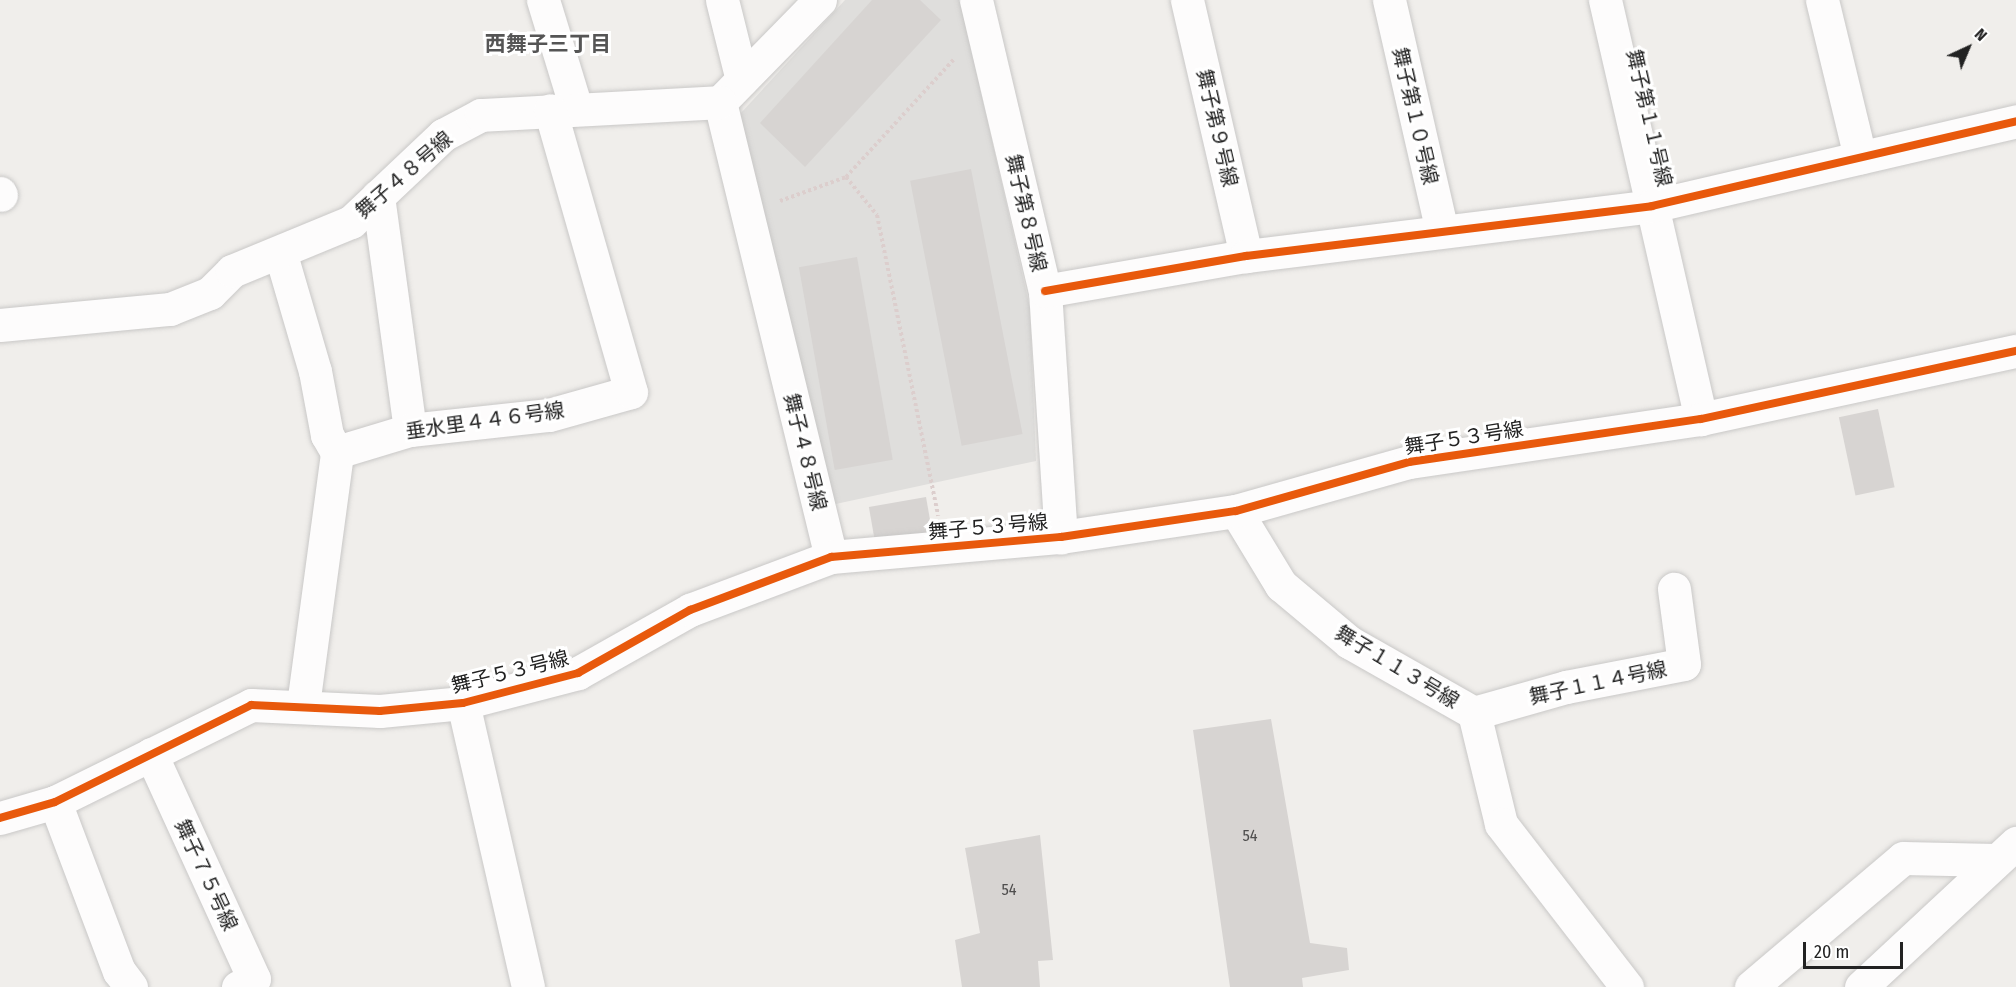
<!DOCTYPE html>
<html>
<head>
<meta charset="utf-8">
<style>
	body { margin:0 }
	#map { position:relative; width:2016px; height:987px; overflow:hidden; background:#f0eeeb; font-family:"Fira Sans Condensed","Noto Sans JP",sans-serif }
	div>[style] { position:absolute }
	.residential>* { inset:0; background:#dfdedc }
	.building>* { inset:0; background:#d7d4d2; transform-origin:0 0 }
	.path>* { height:4px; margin-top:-2px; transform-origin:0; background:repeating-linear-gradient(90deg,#dccecd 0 3px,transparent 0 6px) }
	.roads { filter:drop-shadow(0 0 2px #c9c8c7) drop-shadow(0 0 2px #c9c8c7) }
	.minor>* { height:33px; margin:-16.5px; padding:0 16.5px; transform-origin:16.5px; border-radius:16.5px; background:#fdfcfc }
	.cycleway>* { height:8px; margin:-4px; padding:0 4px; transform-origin:4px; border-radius:4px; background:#e8590c }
	span { translate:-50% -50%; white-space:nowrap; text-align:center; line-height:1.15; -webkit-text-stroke:6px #fff; paint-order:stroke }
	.number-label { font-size:16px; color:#4f4e4e }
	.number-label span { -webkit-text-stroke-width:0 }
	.street-label { font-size:20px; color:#222 }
	.neighbourhood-label { font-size:21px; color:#555; font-weight:700 }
	.north { position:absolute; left:1938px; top:18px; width:60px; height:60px; -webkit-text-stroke:4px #fff; paint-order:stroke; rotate:44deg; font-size:16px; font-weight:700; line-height:24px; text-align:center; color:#222 }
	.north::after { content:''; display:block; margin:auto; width:21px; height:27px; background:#222; clip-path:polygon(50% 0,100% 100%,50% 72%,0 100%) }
	.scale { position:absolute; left:1803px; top:942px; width:100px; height:27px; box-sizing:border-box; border:3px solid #222; border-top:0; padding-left:8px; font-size:18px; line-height:21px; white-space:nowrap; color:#222; -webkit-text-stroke:4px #fff; paint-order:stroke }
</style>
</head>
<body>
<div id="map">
	<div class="residential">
		<i style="clip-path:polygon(845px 0,960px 0,1030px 308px,1036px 461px,831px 505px,740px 114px)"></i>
	</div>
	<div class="building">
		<i style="clip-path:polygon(872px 0,920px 0,941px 20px,805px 167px,760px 123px)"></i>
		<i style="left:971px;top:169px;width:270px;height:62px;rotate:79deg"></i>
		<i style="left:857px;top:257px;width:206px;height:59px;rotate:80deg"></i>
		<i style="left:1878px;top:409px;width:80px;height:40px;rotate:78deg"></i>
		<i style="left:926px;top:497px;width:35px;height:58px;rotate:80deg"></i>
		<i style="clip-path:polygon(1271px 719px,1310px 943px,1347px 948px,1349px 970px,1302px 978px,1303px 987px,1230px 987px,1193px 730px)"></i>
		<i style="clip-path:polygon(1040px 835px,1053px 960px,1038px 961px,1040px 987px,962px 987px,955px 940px,980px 933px,965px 848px)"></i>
	</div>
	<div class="path">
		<i style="left:846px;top:177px;width:49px;rotate:50.8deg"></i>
		<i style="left:877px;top:215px;width:307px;rotate:78.5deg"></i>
		<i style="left:780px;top:201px;width:70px;rotate:-20deg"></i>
		<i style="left:846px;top:177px;width:161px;rotate:-47.5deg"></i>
	</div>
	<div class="roads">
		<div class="minor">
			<i style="left:543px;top:0;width:113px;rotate:73deg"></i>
			<i style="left:722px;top:0;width:82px;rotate:76deg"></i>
			<i style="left:820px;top:0;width:143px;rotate:134.4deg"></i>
			<i style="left:720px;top:102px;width:468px;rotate:76.3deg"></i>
			<i style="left:976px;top:0;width:299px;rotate:76.7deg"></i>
			<i style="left:1045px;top:291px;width:247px;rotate:86.3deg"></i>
			<i style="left:1187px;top:0;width:263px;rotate:77deg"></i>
			<i style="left:1389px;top:0;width:237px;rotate:77.1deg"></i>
			<i style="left:1605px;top:0;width:430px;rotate:77.1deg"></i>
			<i style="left:1822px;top:0;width:162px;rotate:76.4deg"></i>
			<i style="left:0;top:193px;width:2px;rotate:63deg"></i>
			<i style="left:378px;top:196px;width:236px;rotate:82.2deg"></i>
			<i style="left:281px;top:255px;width:121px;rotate:73.7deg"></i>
			<i style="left:315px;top:371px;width:65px;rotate:79.4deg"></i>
			<i style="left:327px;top:435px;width:20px;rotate:60deg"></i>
			<i style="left:1045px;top:291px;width:204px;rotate:-9.9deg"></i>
			<i style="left:1246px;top:256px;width:409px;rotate:-7deg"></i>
			<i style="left:1652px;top:206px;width:374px;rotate:-13.1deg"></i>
			<i style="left:0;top:325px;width:171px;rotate:-5.4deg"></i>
			<i style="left:170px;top:309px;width:43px;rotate:-21.8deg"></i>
			<i style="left:210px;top:293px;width:31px;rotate:-45deg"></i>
			<i style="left:232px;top:271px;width:129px;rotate:-22.4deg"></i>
			<i style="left:351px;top:222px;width:127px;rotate:-43.4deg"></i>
			<i style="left:443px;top:135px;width:43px;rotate:-27.8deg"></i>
			<i style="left:481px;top:115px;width:239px;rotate:-3.1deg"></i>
			<i style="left:1236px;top:511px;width:87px;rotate:58.7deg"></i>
			<i style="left:1281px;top:585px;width:89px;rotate:40deg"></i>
			<i style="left:1349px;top:642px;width:144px;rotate:29.6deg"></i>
			<i style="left:1474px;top:713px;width:114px;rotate:76.3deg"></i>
			<i style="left:1501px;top:824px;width:206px;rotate:52.3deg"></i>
			<i style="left:463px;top:703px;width:291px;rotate:77.1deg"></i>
			<i style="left:303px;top:705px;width:255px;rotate:-82.3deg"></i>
			<i style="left:337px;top:452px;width:76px;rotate:-16.8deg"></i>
			<i style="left:410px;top:430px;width:140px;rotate:-6.2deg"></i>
			<i style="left:549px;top:415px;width:85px;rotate:-15.7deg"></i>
			<i style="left:631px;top:392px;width:293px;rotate:-106deg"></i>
			<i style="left:1474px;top:713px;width:96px;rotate:-15.8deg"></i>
			<i style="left:1566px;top:687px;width:120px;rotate:-11deg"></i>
			<i style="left:1684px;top:664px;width:76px;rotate:-97.6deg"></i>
			<i style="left:151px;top:754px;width:247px;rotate:65.4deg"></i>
			<i style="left:254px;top:979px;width:18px;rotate:153deg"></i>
			<i style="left:55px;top:802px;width:181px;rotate:69.3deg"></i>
			<i style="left:119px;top:971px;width:20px;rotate:53deg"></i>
			<i style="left:0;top:818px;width:57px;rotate:-16.2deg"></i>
			<i style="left:55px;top:802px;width:219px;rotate:-26.3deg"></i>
			<i style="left:251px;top:705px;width:129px;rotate:2.7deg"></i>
			<i style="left:380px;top:711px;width:83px;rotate:-5.5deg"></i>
			<i style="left:463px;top:703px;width:119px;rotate:-14.6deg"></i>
			<i style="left:578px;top:673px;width:129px;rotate:-29.4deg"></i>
			<i style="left:690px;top:610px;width:151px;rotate:-20.6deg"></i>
			<i style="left:831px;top:557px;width:231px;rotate:-5deg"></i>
			<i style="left:1061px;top:537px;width:177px;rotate:-8.5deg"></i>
			<i style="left:1236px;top:511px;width:180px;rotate:-15.8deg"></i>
			<i style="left:1409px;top:462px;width:295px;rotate:-8.4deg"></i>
			<i style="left:1701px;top:419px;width:322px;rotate:-12.2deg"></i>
			<i style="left:1751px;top:987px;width:199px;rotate:-40.3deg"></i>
			<i style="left:1903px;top:858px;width:93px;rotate:1.2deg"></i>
			<i style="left:1861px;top:987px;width:212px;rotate:-42.9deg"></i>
		</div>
	</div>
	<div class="cycleway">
		<i style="left:1045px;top:291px;width:204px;rotate:-9.9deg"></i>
		<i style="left:1246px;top:256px;width:409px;rotate:-7deg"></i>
		<i style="left:1652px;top:206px;width:374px;rotate:-13.1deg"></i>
		<i style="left:0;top:818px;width:57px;rotate:-16.2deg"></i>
		<i style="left:55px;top:802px;width:219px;rotate:-26.3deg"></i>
		<i style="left:251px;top:705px;width:129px;rotate:2.7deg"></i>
		<i style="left:380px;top:711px;width:83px;rotate:-5.5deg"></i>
		<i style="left:463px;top:703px;width:119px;rotate:-14.6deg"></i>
		<i style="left:578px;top:673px;width:129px;rotate:-29.4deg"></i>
		<i style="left:690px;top:610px;width:151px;rotate:-20.6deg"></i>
		<i style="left:831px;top:557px;width:231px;rotate:-5deg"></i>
		<i style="left:1061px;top:537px;width:177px;rotate:-8.5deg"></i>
		<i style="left:1236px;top:511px;width:180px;rotate:-15.8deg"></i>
		<i style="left:1409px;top:462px;width:295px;rotate:-8.4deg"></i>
		<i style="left:1701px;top:419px;width:322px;rotate:-12.2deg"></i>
	</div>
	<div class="number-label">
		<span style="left:1250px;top:836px">54</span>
		<span style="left:1009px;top:890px">54</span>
	</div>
	<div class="street-label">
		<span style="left:1415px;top:116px;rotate:77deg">舞子第１０号線</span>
		<span style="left:1649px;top:118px;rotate:77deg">舞子第１１号線</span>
		<span style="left:1217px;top:128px;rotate:77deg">舞子第９号線</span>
		<span style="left:404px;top:175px;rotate:-41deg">舞子４８号線</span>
		<span style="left:1026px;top:213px;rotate:77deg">舞子第８号線</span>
		<span style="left:485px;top:421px;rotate:-8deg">垂水里４４６号線</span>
		<span style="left:1464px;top:438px;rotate:-9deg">舞子５３号線</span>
		<span style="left:805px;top:452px;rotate:76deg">舞子４８号線</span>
		<span style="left:988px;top:527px;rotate:-5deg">舞子５３号線</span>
		<span style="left:1397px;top:667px;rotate:31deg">舞子１１３号線</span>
		<span style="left:510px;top:672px;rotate:-14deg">舞子５３号線</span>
		<span style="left:1598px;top:683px;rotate:-12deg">舞子１１４号線</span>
		<span style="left:206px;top:875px;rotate:65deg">舞子７５号線</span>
	</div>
	<div class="neighbourhood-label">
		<span style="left:548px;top:44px">西舞子三丁目</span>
	</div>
	<div class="north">N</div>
	<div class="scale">20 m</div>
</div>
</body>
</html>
